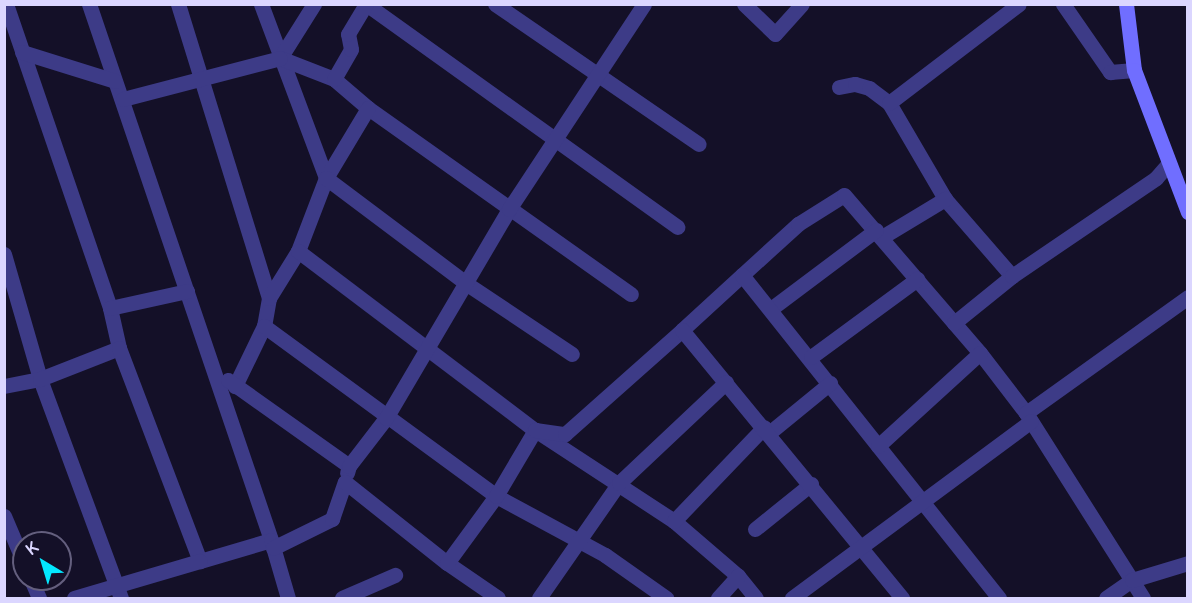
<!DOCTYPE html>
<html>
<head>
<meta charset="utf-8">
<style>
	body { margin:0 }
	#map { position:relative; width:1192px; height:603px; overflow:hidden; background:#141028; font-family:"Varela Round",sans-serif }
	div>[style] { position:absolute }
	.minor>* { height:15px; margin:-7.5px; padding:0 7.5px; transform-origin:7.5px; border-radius:7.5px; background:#3d3b87 }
	.secondary>* { height:15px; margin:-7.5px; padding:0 7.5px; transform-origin:7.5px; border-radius:7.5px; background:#706eff }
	span { translate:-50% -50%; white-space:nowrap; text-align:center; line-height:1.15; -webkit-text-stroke:6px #141028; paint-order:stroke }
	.frame { position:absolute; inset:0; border:6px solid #dbd6ff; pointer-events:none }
	.north { position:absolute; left:12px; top:531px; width:60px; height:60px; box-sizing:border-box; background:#141028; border:2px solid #645f7e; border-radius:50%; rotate:322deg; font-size:16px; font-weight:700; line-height:24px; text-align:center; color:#dbd6ff }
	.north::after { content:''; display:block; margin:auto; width:21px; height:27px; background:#03e8ff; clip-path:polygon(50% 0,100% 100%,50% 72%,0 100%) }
</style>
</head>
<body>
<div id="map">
	<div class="minor">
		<i style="left:6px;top:4px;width:321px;rotate:71.1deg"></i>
		<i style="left:110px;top:308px;width:41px;rotate:77.3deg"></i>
		<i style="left:89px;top:4px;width:566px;rotate:71.24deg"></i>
		<i style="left:178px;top:4px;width:308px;rotate:72.8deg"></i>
		<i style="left:269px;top:298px;width:28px;rotate:100deg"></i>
		<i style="left:264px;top:326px;width:67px;rotate:115.8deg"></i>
		<i style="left:261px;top:4px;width:186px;rotate:69.5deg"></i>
		<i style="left:326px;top:178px;width:78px;rotate:111deg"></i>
		<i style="left:314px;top:4px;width:64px;rotate:122.2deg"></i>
		<i style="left:280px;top:58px;width:58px;rotate:21.3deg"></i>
		<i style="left:334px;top:79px;width:45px;rotate:40.5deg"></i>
		<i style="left:368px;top:108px;width:322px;rotate:35.3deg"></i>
		<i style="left:366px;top:4px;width:383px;rotate:35.6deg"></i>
		<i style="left:495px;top:4px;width:247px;rotate:34.5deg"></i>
		<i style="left:744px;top:4px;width:43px;rotate:44.1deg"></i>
		<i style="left:775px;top:34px;width:40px;rotate:-48deg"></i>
		<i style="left:1063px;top:4px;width:83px;rotate:55.3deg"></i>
		<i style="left:1110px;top:72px;width:24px;rotate:-5deg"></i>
		<i style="left:22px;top:52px;width:97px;rotate:17.3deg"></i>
		<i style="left:334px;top:79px;width:34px;rotate:-60deg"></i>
		<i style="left:351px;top:49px;width:15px;rotate:-101deg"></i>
		<i style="left:348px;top:34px;width:35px;rotate:-59deg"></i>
		<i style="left:839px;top:87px;width:16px;rotate:-11deg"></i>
		<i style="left:855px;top:84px;width:15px;rotate:16deg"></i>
		<i style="left:869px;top:88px;width:25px;rotate:37deg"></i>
		<i style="left:889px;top:103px;width:111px;rotate:59.7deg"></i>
		<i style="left:945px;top:199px;width:102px;rotate:49deg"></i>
		<i style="left:123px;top:99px;width:162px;rotate:-14.6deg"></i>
		<i style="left:889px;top:103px;width:163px;rotate:-37.3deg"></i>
		<i style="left:368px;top:108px;width:82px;rotate:121deg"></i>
		<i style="left:326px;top:178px;width:176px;rotate:36.9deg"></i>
		<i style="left:467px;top:284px;width:126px;rotate:33.7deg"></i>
		<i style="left:882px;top:237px;width:74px;rotate:-31.1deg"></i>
		<i style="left:4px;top:254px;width:130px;rotate:73.9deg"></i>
		<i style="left:40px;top:379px;width:233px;rotate:69.7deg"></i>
		<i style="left:742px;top:275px;width:76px;rotate:-42.3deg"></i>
		<i style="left:798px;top:224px;width:54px;rotate:-32.2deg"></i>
		<i style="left:844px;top:195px;width:208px;rotate:49.3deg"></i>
		<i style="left:980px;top:353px;width:76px;rotate:52.5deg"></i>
		<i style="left:1026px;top:413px;width:219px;rotate:57.7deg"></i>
		<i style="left:269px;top:298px;width:55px;rotate:-58.3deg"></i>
		<i style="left:298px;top:251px;width:297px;rotate:37.1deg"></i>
		<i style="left:535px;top:430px;width:166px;rotate:33.2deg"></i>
		<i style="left:674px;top:521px;width:84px;rotate:40.7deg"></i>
		<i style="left:738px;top:576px;width:28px;rotate:51deg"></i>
		<i style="left:110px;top:308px;width:79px;rotate:-12.4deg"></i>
		<i style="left:772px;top:308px;width:130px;rotate:-36.9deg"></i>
		<i style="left:954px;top:323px;width:75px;rotate:-39deg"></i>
		<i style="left:1012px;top:276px;width:174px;rotate:-34.2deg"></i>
		<i style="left:1156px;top:178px;width:18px;rotate:-49deg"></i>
		<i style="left:264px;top:326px;width:288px;rotate:36.2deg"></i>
		<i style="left:496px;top:496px;width:124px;rotate:28.4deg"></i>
		<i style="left:605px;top:555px;width:75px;rotate:35.2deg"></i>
		<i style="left:682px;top:330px;width:81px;rotate:-42.5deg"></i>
		<i style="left:742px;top:275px;width:413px;rotate:51.5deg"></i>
		<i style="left:811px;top:357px;width:132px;rotate:-36.3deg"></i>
		<i style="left:228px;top:380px;width:148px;rotate:35.4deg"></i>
		<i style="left:349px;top:466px;width:7px;rotate:106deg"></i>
		<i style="left:4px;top:386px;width:37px;rotate:-11deg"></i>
		<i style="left:40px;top:379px;width:85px;rotate:-21.4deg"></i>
		<i style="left:119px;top:348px;width:228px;rotate:69.2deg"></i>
		<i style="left:200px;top:561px;width:74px;rotate:-16.5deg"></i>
		<i style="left:271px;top:540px;width:60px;rotate:73.7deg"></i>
		<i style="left:1026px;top:413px;width:199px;rotate:-35.6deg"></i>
		<i style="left:769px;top:433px;width:79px;rotate:-39.3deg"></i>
		<i style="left:878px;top:446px;width:138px;rotate:-42.4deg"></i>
		<i style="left:349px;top:466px;width:61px;rotate:-52.4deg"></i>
		<i style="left:386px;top:418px;width:243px;rotate:-59.5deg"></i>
		<i style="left:509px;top:209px;width:245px;rotate:-56.6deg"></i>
		<i style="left:4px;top:516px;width:51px;rotate:66.9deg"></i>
		<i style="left:674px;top:521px;width:130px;rotate:-46.2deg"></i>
		<i style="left:755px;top:529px;width:72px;rotate:-38.8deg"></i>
		<i style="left:273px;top:548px;width:66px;rotate:-26.2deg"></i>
		<i style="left:332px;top:519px;width:39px;rotate:-71deg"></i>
		<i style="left:345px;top:482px;width:130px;rotate:38.5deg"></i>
		<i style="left:31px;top:579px;width:21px;rotate:67deg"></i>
		<i style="left:74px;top:598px;width:131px;rotate:-16.4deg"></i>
		<i style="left:342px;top:598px;width:58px;rotate:-23.5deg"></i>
		<i style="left:498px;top:598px;width:62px;rotate:-145.5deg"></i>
		<i style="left:447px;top:563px;width:83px;rotate:-53.8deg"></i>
		<i style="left:496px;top:496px;width:77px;rotate:-59.4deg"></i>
		<i style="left:535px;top:430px;width:30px;rotate:8deg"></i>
		<i style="left:565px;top:434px;width:157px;rotate:-41.6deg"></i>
		<i style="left:682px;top:330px;width:347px;rotate:50.6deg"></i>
		<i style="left:539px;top:598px;width:140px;rotate:-55.2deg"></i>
		<i style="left:619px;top:483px;width:147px;rotate:-43.3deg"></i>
		<i style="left:718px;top:598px;width:30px;rotate:-48deg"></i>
		<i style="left:792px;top:598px;width:297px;rotate:-36.5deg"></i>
		<i style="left:1106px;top:598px;width:32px;rotate:-35deg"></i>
		<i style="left:1132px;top:580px;width:59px;rotate:-16.9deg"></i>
	</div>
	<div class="secondary">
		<i style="left:1126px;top:4px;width:66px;rotate:83.1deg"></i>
		<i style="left:1134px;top:70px;width:152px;rotate:69.2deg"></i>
	</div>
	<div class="frame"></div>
	<div class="north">K</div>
</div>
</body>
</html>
